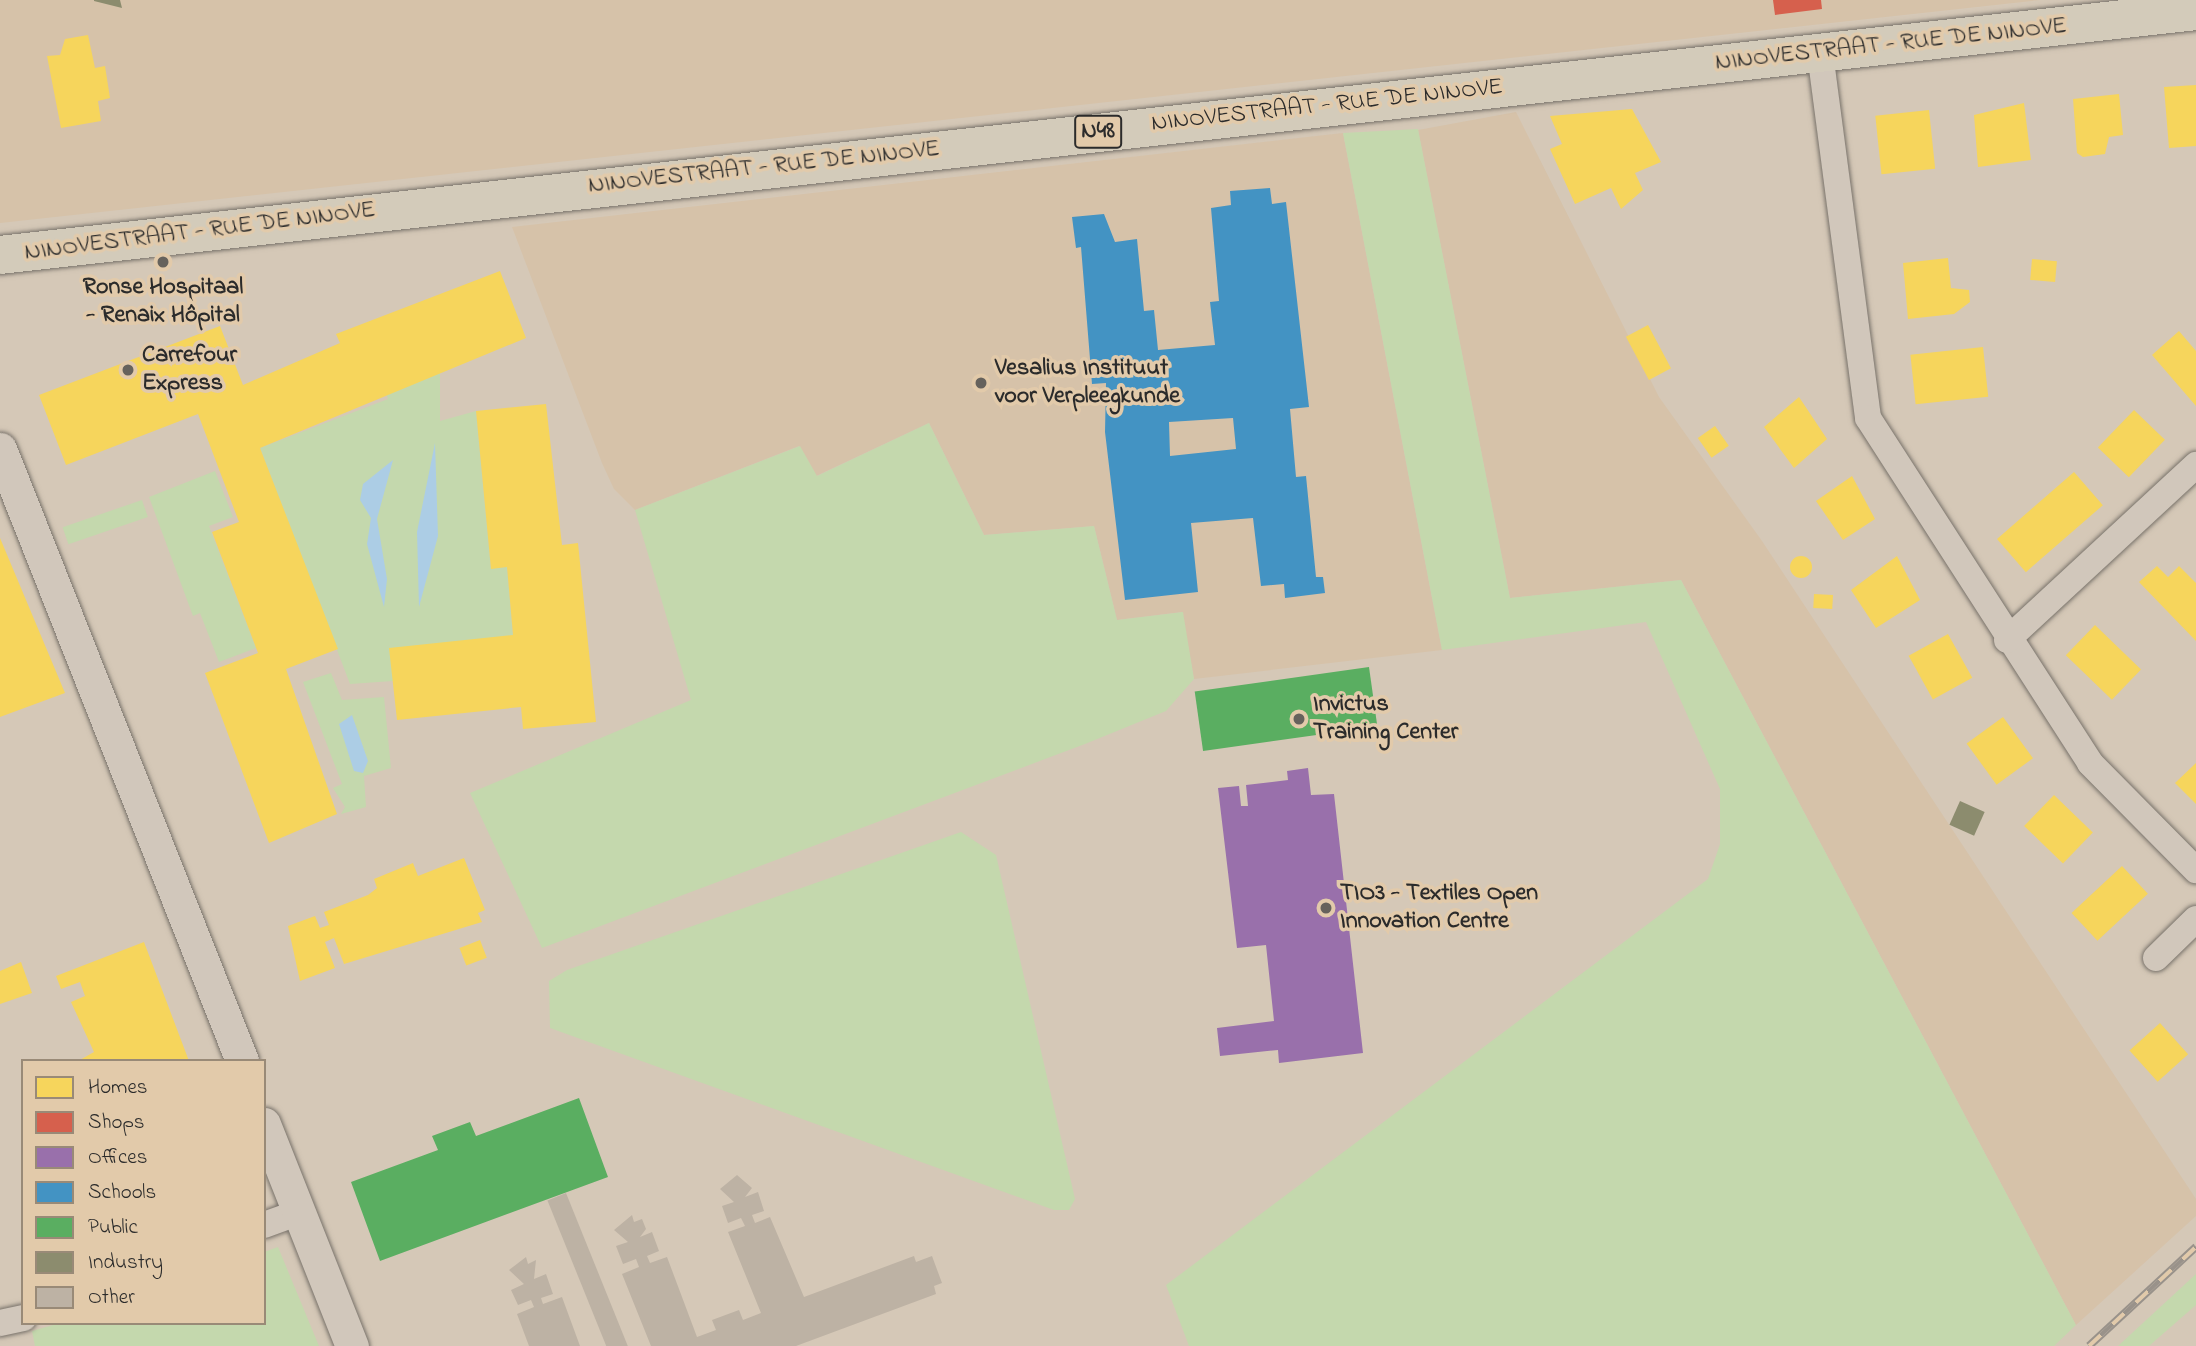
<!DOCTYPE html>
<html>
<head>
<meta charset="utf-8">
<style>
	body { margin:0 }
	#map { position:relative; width:2196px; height:1346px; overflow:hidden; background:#d5c8b7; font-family:"Indie Flower",sans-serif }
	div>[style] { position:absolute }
	.built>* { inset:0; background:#d6c2a9 }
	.green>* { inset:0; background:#c4d8ad; transform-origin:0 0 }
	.water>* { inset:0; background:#accde5 }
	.homes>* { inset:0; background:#f6d55c; transform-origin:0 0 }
	.round { border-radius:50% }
	.shops>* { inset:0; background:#d6604d }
	.offices>* { inset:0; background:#9970ab }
	.schools>* { inset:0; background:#4393c3 }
	.public>* { inset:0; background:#5aae61; transform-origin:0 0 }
	.industry>* { inset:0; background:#8c8c6e; transform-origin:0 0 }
	.building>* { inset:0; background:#bdb2a4; transform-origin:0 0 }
	.roads { filter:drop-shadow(0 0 2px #78726a) drop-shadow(0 0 2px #78726a) }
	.minor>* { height:26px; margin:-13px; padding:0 13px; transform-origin:13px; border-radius:13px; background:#d1c7bb }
	.tertiary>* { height:33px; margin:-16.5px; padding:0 16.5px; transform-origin:16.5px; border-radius:16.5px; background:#d1c7bb }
	.primary>* { height:38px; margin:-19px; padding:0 19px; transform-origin:19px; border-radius:19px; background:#d3cbba }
	.rail>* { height:8px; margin-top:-4px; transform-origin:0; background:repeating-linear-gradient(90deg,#e2caaa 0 16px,#99928a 0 32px); box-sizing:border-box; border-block:2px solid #99928a }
	.dots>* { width:19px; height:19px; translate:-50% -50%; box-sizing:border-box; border:4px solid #e2caaa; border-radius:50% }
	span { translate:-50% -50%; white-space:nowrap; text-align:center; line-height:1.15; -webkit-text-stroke:7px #e2caaa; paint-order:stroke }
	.shield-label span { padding:2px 5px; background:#e2caaa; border:2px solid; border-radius:5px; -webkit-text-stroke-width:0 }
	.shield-label { font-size:23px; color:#2b2b2b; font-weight:700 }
	.street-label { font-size:24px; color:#2b2b2b }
	.poi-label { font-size:24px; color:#2b2b2b; font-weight:700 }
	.left { translate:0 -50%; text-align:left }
	.legend { position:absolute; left:21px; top:1059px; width:245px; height:266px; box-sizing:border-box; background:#e2caaa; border:2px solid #998a77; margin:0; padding:9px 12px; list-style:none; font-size:21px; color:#2b2b2b }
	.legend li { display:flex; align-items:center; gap:14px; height:35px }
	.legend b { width:35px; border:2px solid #998a77 }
</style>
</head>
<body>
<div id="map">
	<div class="built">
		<i style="clip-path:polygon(0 0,2040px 0,0 223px)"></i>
		<i style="clip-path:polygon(1516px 112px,1659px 397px,1762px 541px,2196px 1199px,2196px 1216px,2076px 1325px,1681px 580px,1510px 598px,1418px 130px)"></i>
		<i style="clip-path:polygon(1343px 133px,1442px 650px,1194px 679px,1182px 612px,1117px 620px,1094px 526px,984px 535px,929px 423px,816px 476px,799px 446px,635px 510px,614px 489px,602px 463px,512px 227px)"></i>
	</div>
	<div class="green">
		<i style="clip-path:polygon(1418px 129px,1510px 598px,1681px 580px,2076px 1325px,2054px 1346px,1189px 1346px,1166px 1285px,1708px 879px,1720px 844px,1720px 789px,1646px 622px,1442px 650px,1343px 133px)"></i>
		<i style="clip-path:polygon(440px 370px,440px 421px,476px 411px,491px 568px,507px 567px,513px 635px,393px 681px,350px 684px,260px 448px,388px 399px,385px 391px)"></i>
		<i style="clip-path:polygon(929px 423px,984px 535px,1094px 526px,1117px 620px,1183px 612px,1194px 679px,1166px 711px,1085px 744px,542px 948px,470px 793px,691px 700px,635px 510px,800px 446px,817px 476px)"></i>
		<i style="clip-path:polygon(215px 471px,233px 517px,209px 526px,256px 648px,219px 662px,200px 613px,193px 616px,149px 497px)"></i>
		<i style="left:142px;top:500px;width:18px;height:84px;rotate:71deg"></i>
		<i style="clip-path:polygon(331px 673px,342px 700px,384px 697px,391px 768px,364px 776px,366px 807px,341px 814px,345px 807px,333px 788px,342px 784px,303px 682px)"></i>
		<i style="clip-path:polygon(961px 832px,996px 855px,1075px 1199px,1069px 1210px,1054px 1210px,550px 1028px,549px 981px,567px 970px)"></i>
		<i style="clip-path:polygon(278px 1247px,319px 1346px,35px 1346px,32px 1331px,60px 1323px,264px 1323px,264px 1252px)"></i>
		<i style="clip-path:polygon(2196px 1274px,2196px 1305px,2149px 1346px,2118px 1346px)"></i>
	</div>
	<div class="water">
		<i style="clip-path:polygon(435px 443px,438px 536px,419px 607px,417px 532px)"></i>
		<i style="clip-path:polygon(393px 460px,377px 519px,387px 579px,384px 607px,367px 544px,371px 518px,360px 500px,363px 484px)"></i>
		<i style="clip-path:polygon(352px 715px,368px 761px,363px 773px,354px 771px,339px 724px)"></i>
	</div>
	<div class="homes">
		<i style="clip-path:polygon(88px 35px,95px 68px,105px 66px,110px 98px,98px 101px,101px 121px,61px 128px,47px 56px,60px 55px,65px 39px)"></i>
		<i style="clip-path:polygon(2196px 85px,2196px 146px,2169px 148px,2164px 87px)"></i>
		<i style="clip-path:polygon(2119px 94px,2123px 135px,2109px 137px,2105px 154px,2083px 157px,2077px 153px,2073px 99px)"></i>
		<i style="clip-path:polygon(2024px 103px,2031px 160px,1978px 167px,1974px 115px)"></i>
		<i style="clip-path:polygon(1632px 109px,1661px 162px,1635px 173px,1643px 190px,1621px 209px,1611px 188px,1575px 204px,1550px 149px,1562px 144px,1550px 116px)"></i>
		<i style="left:1929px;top:110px;width:59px;height:54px;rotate:84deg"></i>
		<i style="clip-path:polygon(1948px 258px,1951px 288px,1969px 290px,1970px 302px,1954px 314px,1908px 319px,1903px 263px)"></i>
		<i style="left:2032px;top:259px;width:25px;height:21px;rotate:5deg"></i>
		<i style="clip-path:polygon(500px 271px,526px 338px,260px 448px,338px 649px,286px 669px,337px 814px,269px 843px,205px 673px,258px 653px,212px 532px,239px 522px,198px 414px,66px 465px,39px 395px,220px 326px,243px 385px,340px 343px,336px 334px)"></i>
		<i style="left:1648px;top:325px;width:49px;height:25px;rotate:62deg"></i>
		<i style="clip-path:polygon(2179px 331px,2196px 351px,2196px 406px,2152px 355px)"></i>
		<i style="left:1983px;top:347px;width:50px;height:73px;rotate:84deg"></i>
		<i style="clip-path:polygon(1799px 397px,1827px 439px,1794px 468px,1764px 427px)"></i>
		<i style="clip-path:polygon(546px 404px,562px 545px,578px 543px,596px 722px,523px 729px,521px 707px,397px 720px,389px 648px,513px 635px,507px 567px,491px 569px,476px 411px)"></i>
		<i style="left:2134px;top:410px;width:43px;height:52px;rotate:44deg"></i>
		<i style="left:1715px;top:426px;width:24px;height:21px;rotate:55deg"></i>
		<i style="left:2074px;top:472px;width:44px;height:102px;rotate:49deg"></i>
		<i style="clip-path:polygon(1852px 476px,1875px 519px,1843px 540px,1816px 501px)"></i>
		<i style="clip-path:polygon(0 538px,65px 693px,0 717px)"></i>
		<i class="round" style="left:1790px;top:556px;width:22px;height:22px"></i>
		<i style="clip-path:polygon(1897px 556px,1920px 600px,1876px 628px,1851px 590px)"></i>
		<i style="clip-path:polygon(2157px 566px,2168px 577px,2179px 566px,2196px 583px,2196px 641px,2139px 582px)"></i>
		<i style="left:1814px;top:594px;width:19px;height:14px;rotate:3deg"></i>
		<i style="left:2095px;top:625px;width:64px;height:42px;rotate:44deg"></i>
		<i style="left:1948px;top:634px;width:50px;height:45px;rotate:61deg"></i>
		<i style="left:2003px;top:717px;width:51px;height:45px;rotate:54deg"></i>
		<i style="clip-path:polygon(2196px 763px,2196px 804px,2175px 783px)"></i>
		<i style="left:2054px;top:795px;width:54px;height:43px;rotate:44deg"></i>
		<i style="clip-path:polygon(464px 858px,485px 910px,478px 913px,482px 922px,344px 964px,334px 938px,325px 942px,335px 968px,300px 981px,288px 926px,315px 916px,320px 928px,329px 925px,324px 912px,368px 895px,377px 888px,374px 879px,413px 863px,418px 876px)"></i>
		<i style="left:2122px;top:866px;width:38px;height:69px;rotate:47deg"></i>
		<i style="left:480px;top:940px;width:19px;height:22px;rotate:69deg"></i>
		<i style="clip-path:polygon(144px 942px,189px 1061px,78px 1061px,94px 1052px,71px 1002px,85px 996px,80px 982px,61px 989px,56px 976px)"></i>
		<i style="clip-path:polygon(21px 962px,32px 993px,0 1004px,0 971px)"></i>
		<i style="left:2160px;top:1023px;width:42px;height:41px;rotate:48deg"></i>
	</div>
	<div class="shops">
		<i style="clip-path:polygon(1773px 0,1821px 0,1822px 9px,1775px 15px)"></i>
	</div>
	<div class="offices">
		<i style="clip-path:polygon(1308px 768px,1311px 795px,1334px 794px,1363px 1053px,1279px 1063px,1278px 1050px,1220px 1056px,1217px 1028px,1274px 1021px,1266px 945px,1237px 948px,1218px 788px,1239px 786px,1241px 806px,1248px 806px,1246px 785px,1288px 780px,1287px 771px)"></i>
	</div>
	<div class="schools">
		<i style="clip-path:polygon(evenodd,1270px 188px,1272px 204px,1286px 202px,1309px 407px,1290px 409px,1296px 477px,1306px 476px,1316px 577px,1323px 577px,1325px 593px,1285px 598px,1284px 584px,1261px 586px,1253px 518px,1191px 523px,1198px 592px,1125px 600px,1105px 432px,1106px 383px,1092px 384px,1081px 247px,1076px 248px,1072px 217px,1104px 214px,1115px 242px,1137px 239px,1144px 311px,1154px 310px,1158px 350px,1215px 345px,1210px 302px,1219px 301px,1211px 208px,1231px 205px,1230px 191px,1270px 188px,1233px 418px,1236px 449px,1170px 456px,1169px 422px,1233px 418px)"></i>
	</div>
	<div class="public">
		<i style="left:1369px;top:667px;width:60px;height:176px;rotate:82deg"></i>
		<i style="clip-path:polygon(579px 1098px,608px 1177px,380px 1261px,351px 1182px,438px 1150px,432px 1136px,470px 1122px,476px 1136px)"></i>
	</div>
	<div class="industry">
		<i style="clip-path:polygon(94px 0,120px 0,122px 8px,94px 1px)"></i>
		<i style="left:1960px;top:801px;width:27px;height:26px;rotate:24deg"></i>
	</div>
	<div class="building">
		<i style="clip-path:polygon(737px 1175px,752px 1188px,745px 1197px,758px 1192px,764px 1211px,752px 1215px,755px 1223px,770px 1217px,804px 1297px,914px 1256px,916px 1262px,932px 1256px,942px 1283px,934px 1286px,936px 1294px,796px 1346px,651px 1346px,622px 1274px,639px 1267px,636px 1259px,623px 1264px,616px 1246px,628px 1242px,614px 1230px,632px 1215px,634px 1222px,642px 1219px,646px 1229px,640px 1237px,652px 1232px,659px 1251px,647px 1256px,650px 1263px,667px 1257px,697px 1337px,716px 1330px,712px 1320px,739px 1310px,743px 1320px,761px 1313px,728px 1232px,745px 1226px,741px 1218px,728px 1223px,722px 1206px,734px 1202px,720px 1189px)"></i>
		<i style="left:566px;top:1193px;width:165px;height:20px;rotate:68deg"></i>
		<i style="clip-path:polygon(526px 1257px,528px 1264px,536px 1260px,534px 1279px,546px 1274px,553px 1294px,541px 1298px,543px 1304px,562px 1297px,580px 1346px,529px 1346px,517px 1314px,534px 1307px,531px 1300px,518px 1305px,511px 1290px,524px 1284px,509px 1270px)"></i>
	</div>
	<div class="roads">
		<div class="minor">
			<i style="left:1820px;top:53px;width:368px;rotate:82.5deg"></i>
			<i style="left:1868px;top:418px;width:410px;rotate:57.2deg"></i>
			<i style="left:2090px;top:763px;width:151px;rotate:45.3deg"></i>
			<i style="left:2007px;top:640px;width:258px;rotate:-42.8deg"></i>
			<i style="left:2156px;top:958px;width:56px;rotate:-44.3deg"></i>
			<i style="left:264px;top:1225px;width:37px;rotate:-20deg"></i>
			<i style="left:0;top:1323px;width:24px;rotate:-12deg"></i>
		</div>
		<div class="tertiary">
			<i style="left:0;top:449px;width:658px;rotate:68.42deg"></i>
			<i style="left:264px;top:1124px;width:239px;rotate:68.4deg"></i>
		</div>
		<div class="primary">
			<i style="left:0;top:255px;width:2210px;rotate:-6.34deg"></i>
		</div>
	</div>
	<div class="rail">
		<i style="left:2089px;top:1346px;width:146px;rotate:-42.8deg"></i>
	</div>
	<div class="dots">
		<i style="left:163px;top:262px;background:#66625c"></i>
		<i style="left:128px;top:370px;background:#66625c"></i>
		<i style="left:981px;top:383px;background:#66625c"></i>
		<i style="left:1299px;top:719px;background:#66625c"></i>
		<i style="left:1326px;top:908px;background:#66625c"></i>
	</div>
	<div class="shield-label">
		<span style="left:1098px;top:132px">N48</span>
	</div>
	<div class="street-label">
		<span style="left:1891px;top:45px;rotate:-6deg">NINOVESTRAAT - RUE DE NINOVE</span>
		<span style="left:1327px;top:106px;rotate:-6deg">NINOVESTRAAT - RUE DE NINOVE</span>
		<span style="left:764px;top:168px;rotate:-6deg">NINOVESTRAAT - RUE DE NINOVE</span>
		<span style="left:200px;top:232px;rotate:-7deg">NINOVESTRAAT - RUE DE NINOVE</span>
	</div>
	<div class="poi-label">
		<span style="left:163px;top:302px">Ronse Hospitaal<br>- Renaix Hôpital</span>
		<span class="left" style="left:142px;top:370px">Carrefour<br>Express</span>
		<span class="left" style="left:995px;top:383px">Vesalius Instituut<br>voor Verpleegkunde</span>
		<span class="left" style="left:1313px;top:719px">Invictus<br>Training Center</span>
		<span class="left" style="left:1340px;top:908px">TIO3 - Textiles Open<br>Innovation Centre</span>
	</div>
	<ul class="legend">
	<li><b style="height:19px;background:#f6d55c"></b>Homes</li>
	<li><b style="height:19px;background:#d6604d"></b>Shops</li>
	<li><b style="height:19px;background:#9970ab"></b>Offices</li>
	<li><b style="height:19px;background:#4393c3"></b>Schools</li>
	<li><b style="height:19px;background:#5aae61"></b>Public</li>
	<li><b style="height:19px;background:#8c8c6e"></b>Industry</li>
	<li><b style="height:19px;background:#bdb2a4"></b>Other</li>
	</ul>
</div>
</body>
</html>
